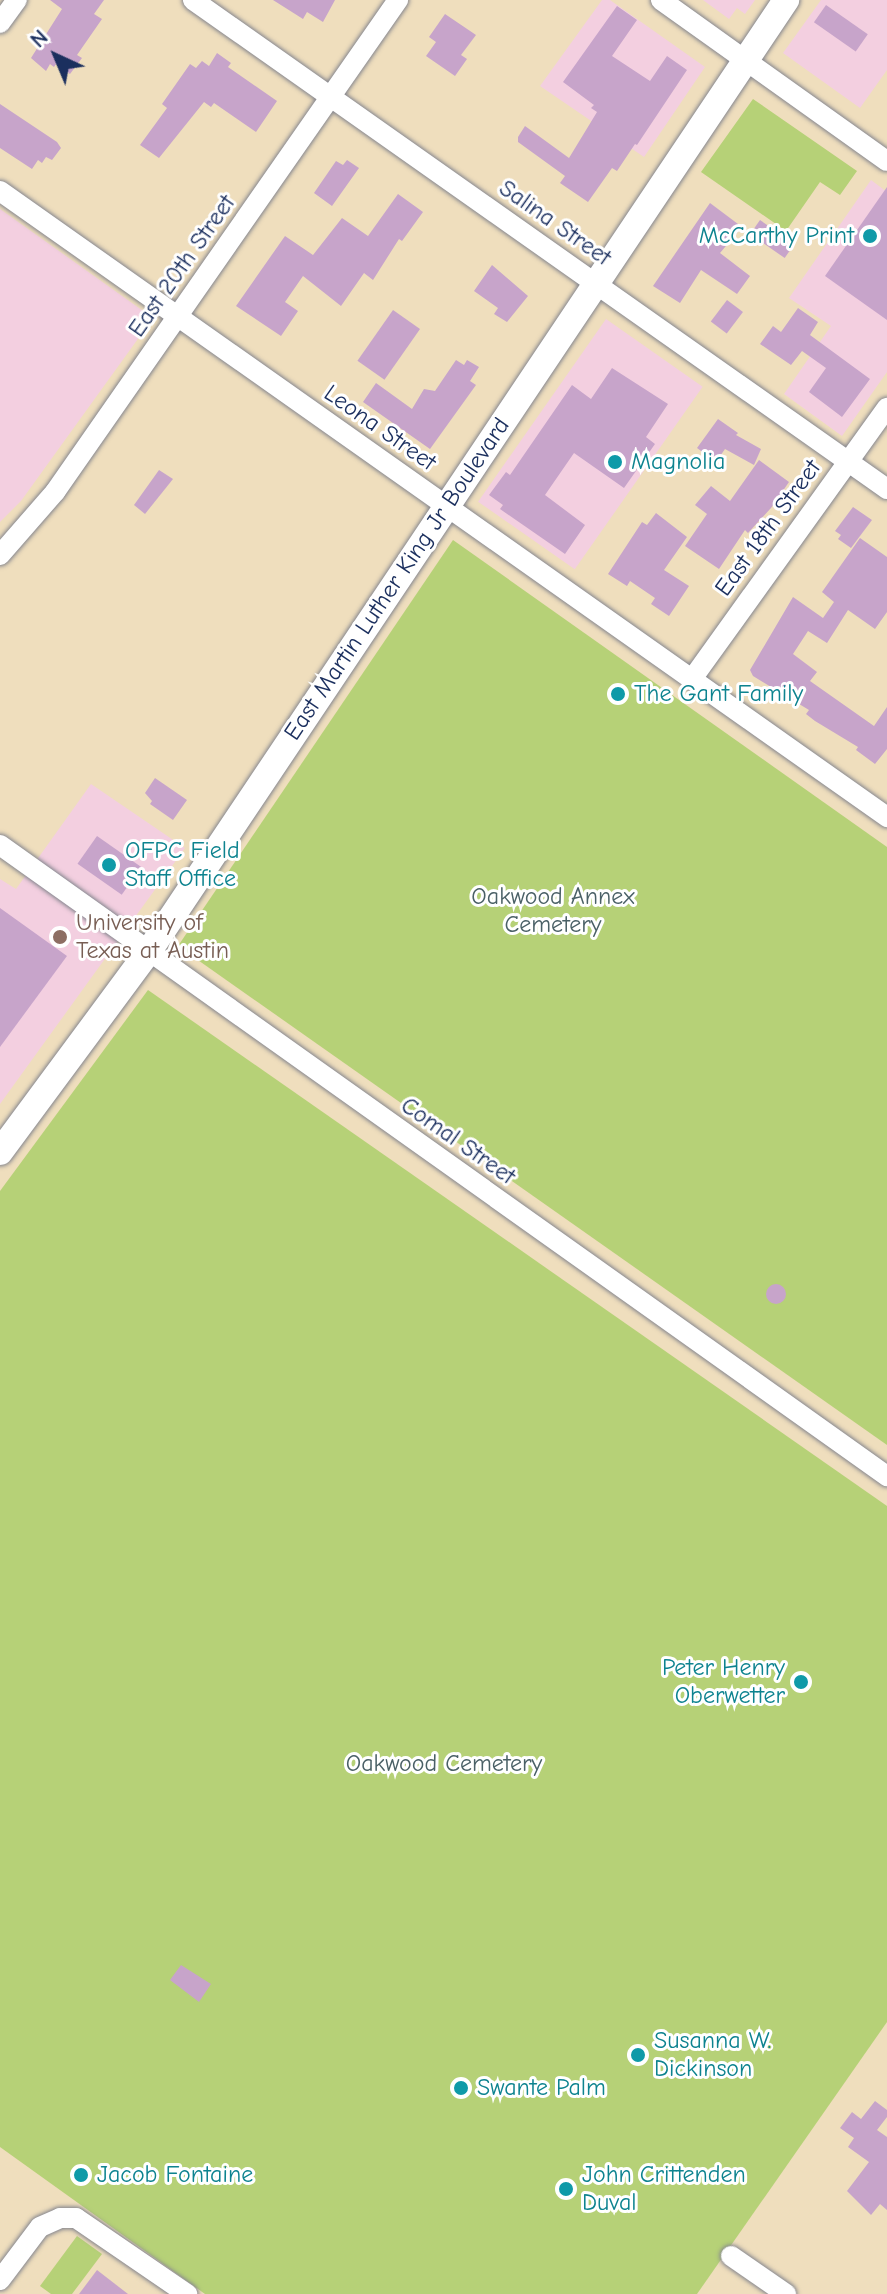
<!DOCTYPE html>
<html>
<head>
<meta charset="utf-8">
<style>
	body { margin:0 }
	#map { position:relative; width:887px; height:2294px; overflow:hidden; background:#efdebd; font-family:"Comic Neue",sans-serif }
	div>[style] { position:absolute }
	.built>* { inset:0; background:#f3cfe0; transform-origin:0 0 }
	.green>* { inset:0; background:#b6d177 }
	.building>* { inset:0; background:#c7a4ca; transform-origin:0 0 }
	.round { border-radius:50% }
	.roads { filter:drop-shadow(0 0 2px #85868e) drop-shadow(0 0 2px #85868e) }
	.minor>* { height:20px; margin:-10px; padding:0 10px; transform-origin:10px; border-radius:10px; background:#fff }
	.major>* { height:26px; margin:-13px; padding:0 13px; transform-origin:13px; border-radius:13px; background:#fff }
	.dots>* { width:22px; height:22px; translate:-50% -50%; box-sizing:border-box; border:4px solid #fff; border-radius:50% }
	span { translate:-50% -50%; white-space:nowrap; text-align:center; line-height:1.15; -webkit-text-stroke:6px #fff; paint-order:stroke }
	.street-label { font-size:24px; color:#1b2f5e }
	.culture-label { font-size:24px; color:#0d838f }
	.right { translate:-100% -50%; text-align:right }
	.left { translate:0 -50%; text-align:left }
	.park-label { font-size:24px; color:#4a6066 }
	.education-label { font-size:24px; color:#785e54 }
	.north { position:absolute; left:16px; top:16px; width:80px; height:80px; -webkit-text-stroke:6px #fff; paint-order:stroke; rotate:316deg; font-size:22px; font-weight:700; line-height:32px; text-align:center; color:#1b2f5e }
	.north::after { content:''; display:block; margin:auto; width:28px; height:36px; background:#1b2f5e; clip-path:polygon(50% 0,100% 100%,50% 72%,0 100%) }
</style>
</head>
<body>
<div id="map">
	<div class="built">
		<i style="clip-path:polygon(602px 0,610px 0,705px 67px,644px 157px,540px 86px)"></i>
		<i style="clip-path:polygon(703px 0,755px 0,745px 14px,737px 8px,729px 19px)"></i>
		<i style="clip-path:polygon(821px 0,887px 0,887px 70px,860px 108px,783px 53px)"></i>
		<i style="clip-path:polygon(871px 180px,887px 192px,887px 372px,842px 436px,784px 394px,831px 326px,789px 298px)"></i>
		<i style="clip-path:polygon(0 209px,153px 318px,21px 501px,0 522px)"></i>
		<i style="left:606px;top:319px;width:118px;height:223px;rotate:35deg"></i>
		<i style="clip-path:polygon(91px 784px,185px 848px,0 1104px,0 879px,16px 889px)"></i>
	</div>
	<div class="green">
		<i style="clip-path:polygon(753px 99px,857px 171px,840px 195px,820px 182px,786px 231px,701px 172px)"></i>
		<i style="clip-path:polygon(453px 540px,887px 847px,887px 1445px,178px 946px)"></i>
		<i style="clip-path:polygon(148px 990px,887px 1506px,887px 2022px,697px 2294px,205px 2294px,0 2147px,0 1191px)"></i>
		<i style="clip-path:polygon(77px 2236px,102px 2254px,72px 2294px,51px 2294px,40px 2286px)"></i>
	</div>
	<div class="building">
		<i style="clip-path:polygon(50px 0,104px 0,94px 14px,102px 19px,77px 55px,82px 58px,70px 74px,56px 64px,54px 67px,50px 64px,46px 71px,31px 58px,62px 9px)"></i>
		<i style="clip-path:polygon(273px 0,335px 0,323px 22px,307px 12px,303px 19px)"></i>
		<i style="left:826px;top:5px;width:51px;height:21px;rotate:35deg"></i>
		<i style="clip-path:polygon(617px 6px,637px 20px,612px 56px,650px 81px,667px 56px,687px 70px,637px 145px,635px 144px,617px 171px,612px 168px,588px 202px,560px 183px,565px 176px,518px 142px,518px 137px,525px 126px,569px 158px,597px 112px,591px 108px,594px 105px,563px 82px)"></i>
		<i style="clip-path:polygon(445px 14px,476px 35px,461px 55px,467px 59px,455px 76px,426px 56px,436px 42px,429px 37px)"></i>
		<i style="clip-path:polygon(217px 53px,231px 63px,228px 67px,277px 101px,256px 132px,214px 103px,211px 107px,204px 102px,159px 158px,140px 145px,167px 108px,162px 104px,190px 64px,196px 68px,202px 61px,209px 66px)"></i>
		<i style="clip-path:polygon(0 104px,57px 142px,61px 148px,52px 160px,46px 157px,42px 163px,38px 160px,32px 169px,0 148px)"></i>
		<i style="clip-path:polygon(347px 160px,359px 168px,332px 206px,314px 193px,336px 161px,343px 165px)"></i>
		<i style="clip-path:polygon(887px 187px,887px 320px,825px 276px)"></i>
		<i style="clip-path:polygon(398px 194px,423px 212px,402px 241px,399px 239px,373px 280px,364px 273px,341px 306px,303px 276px,285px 302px,298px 311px,281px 336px,236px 306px,285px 236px,313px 255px,342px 218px,368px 236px)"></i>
		<i style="clip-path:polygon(710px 203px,742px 227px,720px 253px,750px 276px,737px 294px,701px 270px,680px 303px,653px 286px)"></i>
		<i style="left:760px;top:220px;width:42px;height:17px;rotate:35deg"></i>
		<i style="clip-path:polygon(492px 265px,528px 296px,507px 322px,494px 314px,498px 308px,474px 291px)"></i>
		<i style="left:727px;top:300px;width:20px;height:27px;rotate:37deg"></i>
		<i style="clip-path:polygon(798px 308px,818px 322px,810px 335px,870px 379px,842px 417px,809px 392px,826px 368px,802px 351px,791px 365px,760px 344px,773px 326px,781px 332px)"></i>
		<i style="left:393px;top:310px;width:33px;height:62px;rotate:35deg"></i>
		<i style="clip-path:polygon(456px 360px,464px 365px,467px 360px,479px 367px,470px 381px,476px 385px,430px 449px,363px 402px,376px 383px,412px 409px,424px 389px,435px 391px)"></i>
		<i style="clip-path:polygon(612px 368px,668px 404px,646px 437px,655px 444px,624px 488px,574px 453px,545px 495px,585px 525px,565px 554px,500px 509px,503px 505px,489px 495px,506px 472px,510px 475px,572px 385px,591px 399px)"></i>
		<i style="clip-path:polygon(718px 419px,738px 433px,736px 435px,761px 449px,754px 465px,725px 449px,716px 462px,697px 448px)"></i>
		<i style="clip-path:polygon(759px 460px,789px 482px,771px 508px,748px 533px,745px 530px,719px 569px,685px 546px,707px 514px,695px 505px,711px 486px,730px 501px)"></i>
		<i style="clip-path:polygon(159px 470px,173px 479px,145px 514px,134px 505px)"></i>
		<i style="clip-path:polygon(853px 507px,872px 520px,851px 548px,838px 539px,841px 535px,835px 531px)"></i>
		<i style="clip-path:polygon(656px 513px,687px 537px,664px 570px,689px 586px,669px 616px,651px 604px,655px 598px,630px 581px,627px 586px,608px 574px,642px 522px,647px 525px)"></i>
		<i style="clip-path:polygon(860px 538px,887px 557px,887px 612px,875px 629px,848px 610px,827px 643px,808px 631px,793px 654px,817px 672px,810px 681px,874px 726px,887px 707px,887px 749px,875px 764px,856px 750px,858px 747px,815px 721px,806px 714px,809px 710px,753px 676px,750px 670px,793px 597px,823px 618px,834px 602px,822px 592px)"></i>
		<i style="clip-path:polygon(155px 778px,187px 800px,173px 820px,150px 804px,152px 801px,145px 793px)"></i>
		<i style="left:97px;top:836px;width:54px;height:34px;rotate:35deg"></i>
		<i style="clip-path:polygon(0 908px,67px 956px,0 1047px)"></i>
		<i class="round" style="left:766px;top:1284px;width:20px;height:20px"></i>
		<i style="clip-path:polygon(181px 1965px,211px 1984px,199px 2002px,170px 1980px)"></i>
		<i style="clip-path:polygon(875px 2101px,887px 2110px,887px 2117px,877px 2130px,887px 2137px,887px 2210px,880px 2204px,871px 2215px,847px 2191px,869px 2162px,848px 2147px,854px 2138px,840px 2128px,852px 2112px,861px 2119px)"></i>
		<i style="clip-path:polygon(97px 2270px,128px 2294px,79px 2294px)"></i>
	</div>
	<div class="roads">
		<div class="minor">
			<i style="left:193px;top:0;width:849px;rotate:35.17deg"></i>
			<i style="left:661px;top:0;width:277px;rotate:35.5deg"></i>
			<i style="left:0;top:23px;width:29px;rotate:-54deg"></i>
			<i style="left:0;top:191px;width:1086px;rotate:35.21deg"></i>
			<i style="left:0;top:555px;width:84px;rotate:-48.9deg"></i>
			<i style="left:55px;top:492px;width:600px;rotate:-55.12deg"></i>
			<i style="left:692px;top:679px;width:334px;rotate:-54.3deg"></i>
			<i style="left:0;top:845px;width:1089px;rotate:35.43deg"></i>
			<i style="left:731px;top:2256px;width:67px;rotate:34.6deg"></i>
			<i style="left:0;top:2280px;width:66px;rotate:-53deg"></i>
			<i style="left:40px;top:2227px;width:22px;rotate:-24deg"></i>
			<i style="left:60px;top:2218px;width:16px"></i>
			<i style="left:76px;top:2218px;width:135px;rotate:34.4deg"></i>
		</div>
		<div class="major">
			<i style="left:0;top:1152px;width:250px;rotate:-53.5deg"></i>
			<i style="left:149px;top:951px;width:1145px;rotate:-56.18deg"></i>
		</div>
	</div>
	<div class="dots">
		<i style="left:870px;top:236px;background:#0f9aa8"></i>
		<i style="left:615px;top:462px;background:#0f9aa8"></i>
		<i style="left:618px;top:694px;background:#0f9aa8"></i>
		<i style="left:109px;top:865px;background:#0f9aa8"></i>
		<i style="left:60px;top:937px;background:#8d6e63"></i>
		<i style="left:801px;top:1682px;background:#0f9aa8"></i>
		<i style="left:638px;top:2055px;background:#0f9aa8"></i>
		<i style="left:461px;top:2088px;background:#0f9aa8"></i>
		<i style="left:81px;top:2175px;background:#0f9aa8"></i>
		<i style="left:566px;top:2189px;background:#0f9aa8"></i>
	</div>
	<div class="street-label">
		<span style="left:555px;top:223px;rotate:35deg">Salina Street</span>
		<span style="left:182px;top:266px;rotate:-55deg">East 20th Street</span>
		<span style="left:380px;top:428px;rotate:35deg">Leona Street</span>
		<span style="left:768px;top:528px;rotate:-54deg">East 18th Street</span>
		<span style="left:397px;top:579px;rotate:-56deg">East Martin Luther King Jr Boulevard</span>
		<span style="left:458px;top:1141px;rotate:35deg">Comal Street</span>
	</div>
	<div class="culture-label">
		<span class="right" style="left:854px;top:236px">McCarthy Print</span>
		<span class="left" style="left:631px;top:462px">Magnolia</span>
		<span class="left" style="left:634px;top:694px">The Gant Family</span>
		<span class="left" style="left:125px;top:865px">OFPC Field<br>Staff Office</span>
		<span class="right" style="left:785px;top:1682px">Peter Henry<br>Oberwetter</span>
		<span class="left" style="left:654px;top:2055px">Susanna W.<br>Dickinson</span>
		<span class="left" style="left:477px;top:2088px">Swante Palm</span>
		<span class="left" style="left:97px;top:2175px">Jacob Fontaine</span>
		<span class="left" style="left:582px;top:2189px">John Crittenden<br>Duval</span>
	</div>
	<div class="park-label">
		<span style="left:553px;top:911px">Oakwood Annex<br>Cemetery</span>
		<span style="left:444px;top:1764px">Oakwood Cemetery</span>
	</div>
	<div class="education-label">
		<span class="left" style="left:76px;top:937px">University of<br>Texas at Austin</span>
	</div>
	<div class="north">N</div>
</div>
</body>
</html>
